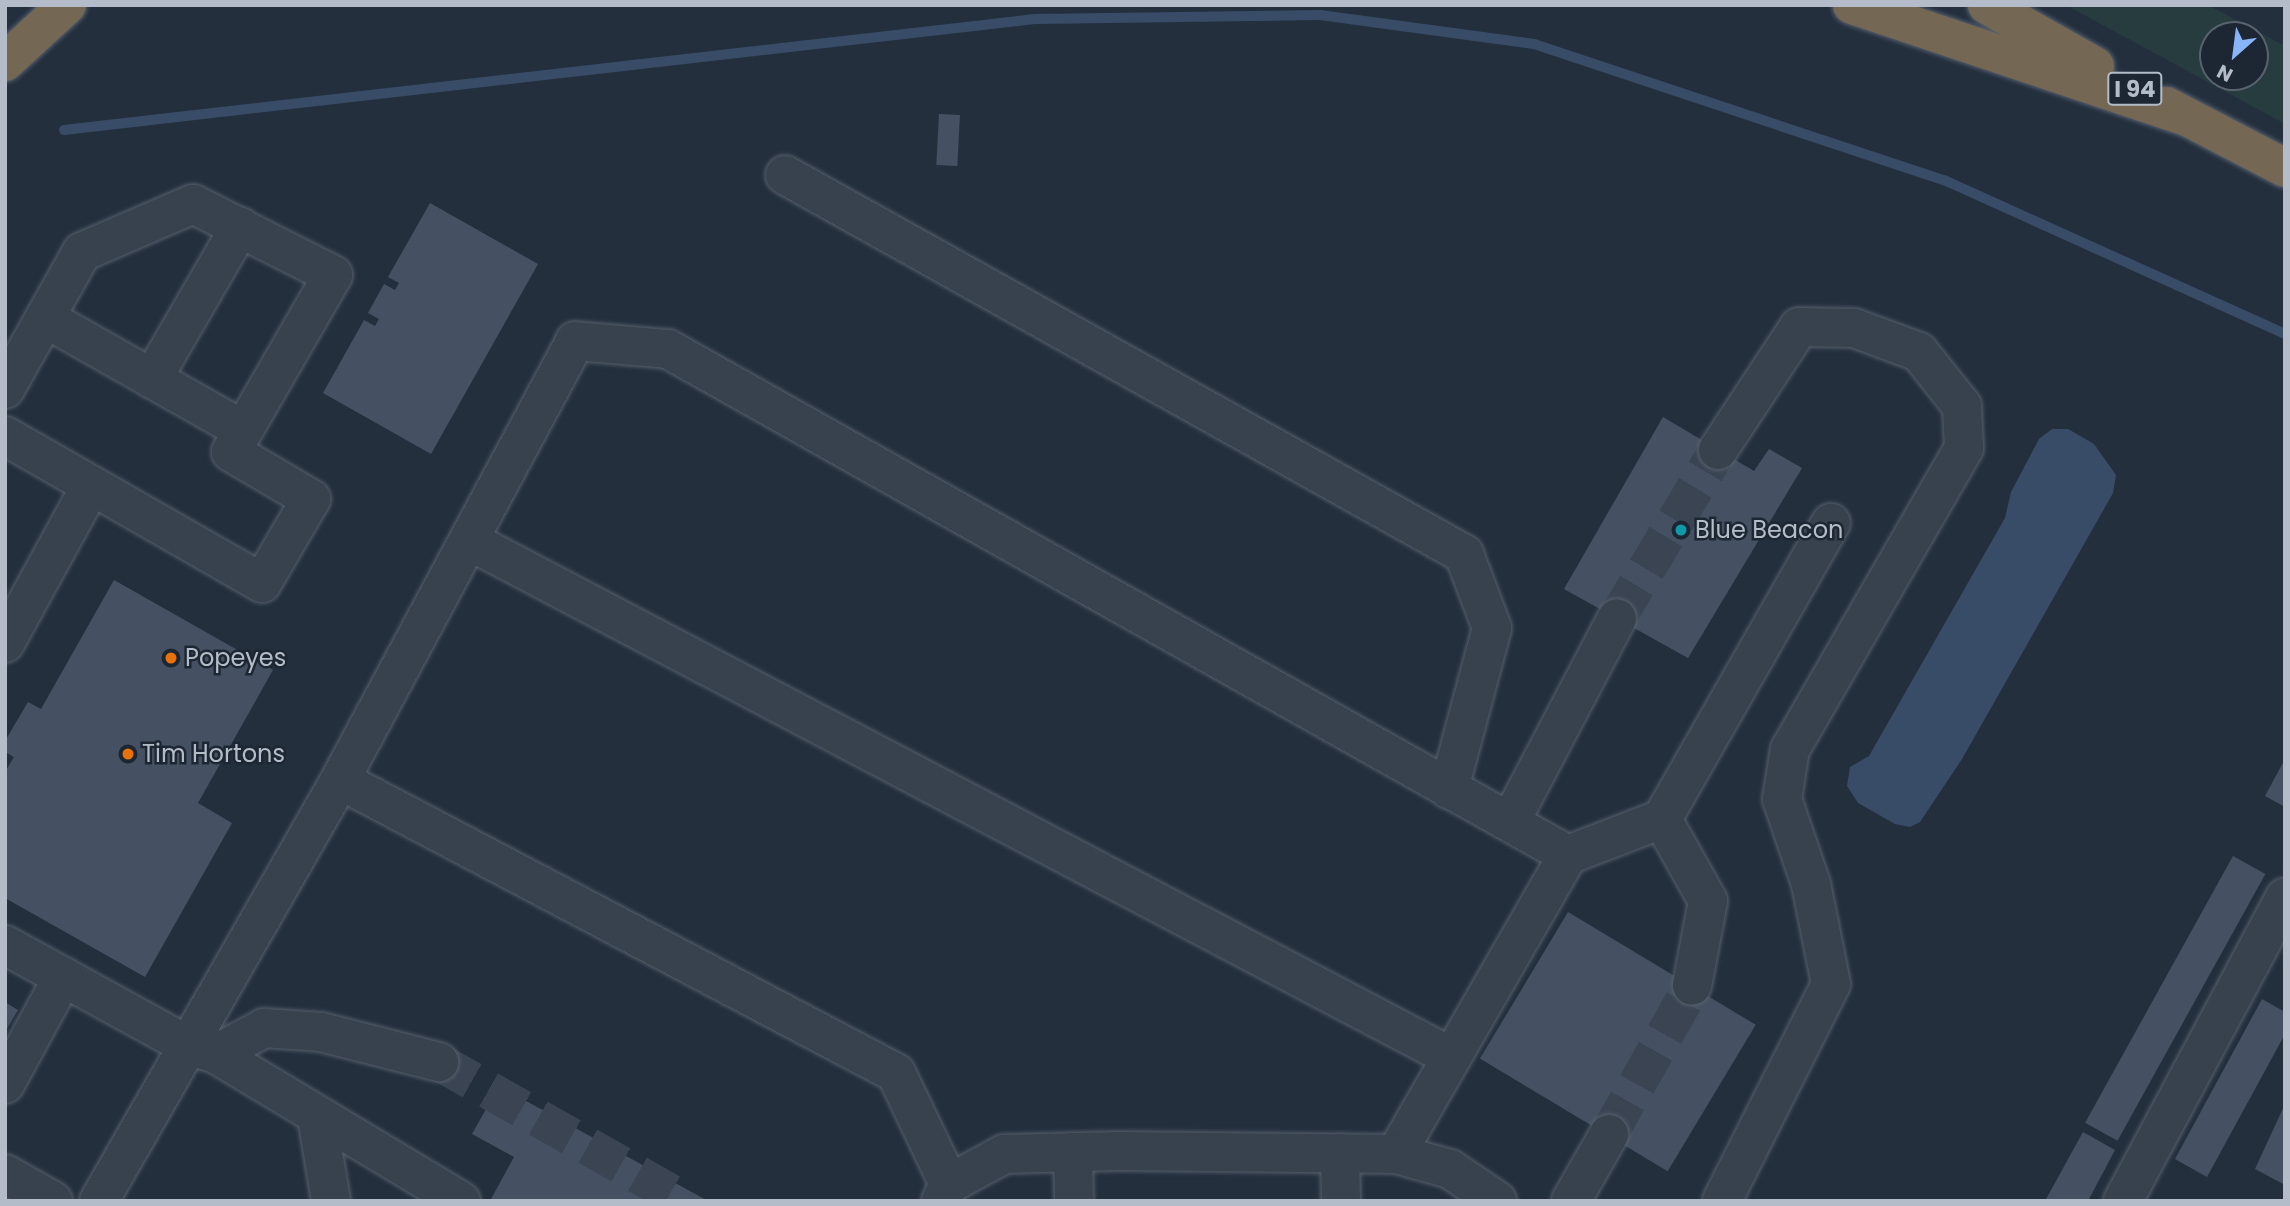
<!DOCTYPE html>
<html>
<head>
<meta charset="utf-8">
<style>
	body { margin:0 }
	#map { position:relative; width:2290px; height:1206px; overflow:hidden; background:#242f3e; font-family:Poppins,sans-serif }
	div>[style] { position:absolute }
	.green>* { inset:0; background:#263c3f }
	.water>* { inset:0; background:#394c67 }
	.stream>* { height:10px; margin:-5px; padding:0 5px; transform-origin:5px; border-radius:5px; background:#394c67 }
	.building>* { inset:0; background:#455162; transform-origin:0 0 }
	.minor-tunnel>* { height:38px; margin-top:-19px; transform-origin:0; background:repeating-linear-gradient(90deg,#3a4453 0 38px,transparent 0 57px) }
	.roads { filter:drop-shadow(0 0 2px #565f6c) drop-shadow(0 0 2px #565f6c) }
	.minor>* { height:38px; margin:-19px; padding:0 19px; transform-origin:19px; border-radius:19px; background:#38414e }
	.highway>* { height:38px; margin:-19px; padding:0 19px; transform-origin:19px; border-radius:19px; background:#746855 }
	.dots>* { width:19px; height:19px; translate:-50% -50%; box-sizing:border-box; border:4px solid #1d2633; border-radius:50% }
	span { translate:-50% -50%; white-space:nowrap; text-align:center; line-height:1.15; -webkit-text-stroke:5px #1d2633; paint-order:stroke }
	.shield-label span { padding:2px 5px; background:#1d2633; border:2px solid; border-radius:5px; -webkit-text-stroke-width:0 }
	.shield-label { font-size:23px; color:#b4bcc9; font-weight:700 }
	.poi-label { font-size:24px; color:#b4bcc9 }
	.left { translate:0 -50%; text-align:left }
	.frame { position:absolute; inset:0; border:7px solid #b4bcc9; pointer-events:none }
	.north { position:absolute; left:2199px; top:21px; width:70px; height:70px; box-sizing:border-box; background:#1d2633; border:2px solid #59626f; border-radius:50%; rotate:208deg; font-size:19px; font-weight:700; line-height:28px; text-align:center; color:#b4bcc9 }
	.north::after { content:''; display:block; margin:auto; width:24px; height:32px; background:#8ab4f8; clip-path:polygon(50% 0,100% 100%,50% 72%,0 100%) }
</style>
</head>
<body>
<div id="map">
	<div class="green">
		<i style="clip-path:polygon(evenodd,2066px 5px,2208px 5px,2285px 46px,2285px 124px,2066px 5px,2213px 35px,2255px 35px,2255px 77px,2213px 77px,2213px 35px)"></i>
	</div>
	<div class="water">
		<i style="clip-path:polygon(2052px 429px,2068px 429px,2094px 444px,2116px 475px,2113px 493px,1962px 759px,1920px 822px,1910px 827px,1895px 824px,1858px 803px,1847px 786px,1850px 767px,1869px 756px,2005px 518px,2011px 492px,2039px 439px)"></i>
	</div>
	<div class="stream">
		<i style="left:64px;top:130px;width:977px;rotate:-6.52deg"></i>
		<i style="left:1035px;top:19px;width:285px;rotate:-0.8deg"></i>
		<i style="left:1320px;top:15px;width:216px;rotate:7.7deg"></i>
		<i style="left:1534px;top:44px;width:432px;rotate:18.4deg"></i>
		<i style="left:1944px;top:180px;width:374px;rotate:24.3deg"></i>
	</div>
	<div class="building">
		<i style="left:939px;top:114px;width:21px;height:51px;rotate:3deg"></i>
		<i style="clip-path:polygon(430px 203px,538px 264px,431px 454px,323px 393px,364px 320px,375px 326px,379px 319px,368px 313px,384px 284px,395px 290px,399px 283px,388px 277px)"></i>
		<i style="clip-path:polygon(1663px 417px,1754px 471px,1769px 449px,1802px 468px,1688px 658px,1564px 589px)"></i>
		<i style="clip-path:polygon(114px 580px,273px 670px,198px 803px,232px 823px,145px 977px,5px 898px,5px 772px,14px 757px,5px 752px,5px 741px,28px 702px,41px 709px)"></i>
		<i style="clip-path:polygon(2285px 759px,2285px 807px,2265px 796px)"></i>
		<i style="left:2233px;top:856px;width:37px;height:305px;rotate:29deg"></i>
		<i style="left:1568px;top:912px;width:219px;height:171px;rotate:31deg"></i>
		<i style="clip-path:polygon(2262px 999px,2285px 1012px,2285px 1034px,2207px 1177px,2175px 1159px)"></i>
		<i style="clip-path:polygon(5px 1002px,18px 1010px,5px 1032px)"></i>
		<i style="clip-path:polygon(499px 1086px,708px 1201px,490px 1201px,514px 1157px,472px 1134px)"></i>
		<i style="clip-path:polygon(2285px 1104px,2285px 1185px,2255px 1169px)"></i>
		<i style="clip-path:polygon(2083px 1132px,2115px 1150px,2088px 1201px,2045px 1201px)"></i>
	</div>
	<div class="minor-tunnel">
		<i style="left:1617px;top:618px;width:196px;rotate:-59deg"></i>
		<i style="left:439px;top:1062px;width:283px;rotate:29.5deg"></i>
		<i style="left:1609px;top:1134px;width:170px;rotate:-60.7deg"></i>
	</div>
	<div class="roads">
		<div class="minor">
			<i style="left:785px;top:175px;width:778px;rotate:29.17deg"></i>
			<i style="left:1464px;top:554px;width:79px;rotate:69.3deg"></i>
			<i style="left:1492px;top:628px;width:167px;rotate:105deg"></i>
			<i style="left:45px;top:318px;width:227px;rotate:29.5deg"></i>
			<i style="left:152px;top:379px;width:176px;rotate:-59.9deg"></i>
			<i style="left:5px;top:389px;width:157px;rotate:-60.7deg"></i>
			<i style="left:82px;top:252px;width:121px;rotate:-23.4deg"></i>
			<i style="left:193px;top:204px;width:157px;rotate:26.9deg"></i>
			<i style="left:333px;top:275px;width:204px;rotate:120deg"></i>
			<i style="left:231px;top:452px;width:93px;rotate:30.4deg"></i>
			<i style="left:311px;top:499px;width:97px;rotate:120.3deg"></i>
			<i style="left:262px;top:583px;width:296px;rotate:-150.2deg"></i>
			<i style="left:1718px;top:450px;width:147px;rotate:-56.6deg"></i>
			<i style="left:1799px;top:327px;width:55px;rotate:1deg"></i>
			<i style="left:1854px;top:328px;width:69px;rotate:20.3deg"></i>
			<i style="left:1919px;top:352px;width:69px;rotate:51.5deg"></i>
			<i style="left:1962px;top:406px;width:42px;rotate:87.3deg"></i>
			<i style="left:1964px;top:448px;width:348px;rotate:120deg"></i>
			<i style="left:1790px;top:749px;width:51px;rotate:99.1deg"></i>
			<i style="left:1782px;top:799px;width:90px;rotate:71.2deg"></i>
			<i style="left:1811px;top:884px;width:102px;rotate:78.7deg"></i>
			<i style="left:1831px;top:984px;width:243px;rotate:116.7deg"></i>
			<i style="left:470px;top:541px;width:1108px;rotate:27.74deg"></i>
			<i style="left:5px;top:643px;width:179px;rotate:-61.3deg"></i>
			<i style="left:340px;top:780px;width:498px;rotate:-61.8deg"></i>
			<i style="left:575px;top:341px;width:93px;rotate:4.9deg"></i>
			<i style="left:668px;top:349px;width:1032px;rotate:29.35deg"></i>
			<i style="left:1568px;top:855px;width:345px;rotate:119.9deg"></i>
			<i style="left:1662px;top:819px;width:94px;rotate:60.7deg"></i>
			<i style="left:1708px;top:901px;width:86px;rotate:100.7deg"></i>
			<i style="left:1510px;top:822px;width:230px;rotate:-62.3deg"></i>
			<i style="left:1568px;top:855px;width:101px;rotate:-21deg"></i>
			<i style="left:1662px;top:819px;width:341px;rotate:-60.3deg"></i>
			<i style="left:5px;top:945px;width:208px;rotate:28.8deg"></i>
			<i style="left:187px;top:1045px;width:30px;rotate:17deg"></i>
			<i style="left:216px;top:1054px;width:286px;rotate:31deg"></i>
			<i style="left:216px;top:1054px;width:55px;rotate:-28.4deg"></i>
			<i style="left:264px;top:1028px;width:57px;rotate:4deg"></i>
			<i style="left:321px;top:1032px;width:122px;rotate:14.3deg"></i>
			<i style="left:5px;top:1084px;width:122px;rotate:-61.5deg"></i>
			<i style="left:317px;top:1117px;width:85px;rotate:80.5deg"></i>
			<i style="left:1073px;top:1152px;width:49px;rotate:88.8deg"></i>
			<i style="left:1340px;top:1153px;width:48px;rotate:88.8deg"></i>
			<i style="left:5px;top:1174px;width:55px;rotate:29.4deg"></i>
			<i style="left:99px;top:1201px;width:485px;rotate:-60.2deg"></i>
			<i style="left:340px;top:780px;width:628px;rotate:27.79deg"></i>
			<i style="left:896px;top:1073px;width:123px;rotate:64.5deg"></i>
			<i style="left:941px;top:1201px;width:19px;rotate:-65deg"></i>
			<i style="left:949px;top:1184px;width:63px;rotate:-28.6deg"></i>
			<i style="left:1004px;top:1154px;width:115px;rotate:-1.5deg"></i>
			<i style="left:1119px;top:1151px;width:277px;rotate:0.6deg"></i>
			<i style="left:1396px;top:1154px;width:56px;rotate:15.5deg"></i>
			<i style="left:1450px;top:1169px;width:57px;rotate:34.2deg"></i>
			<i style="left:1571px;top:1201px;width:77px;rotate:-60.4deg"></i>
			<i style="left:2123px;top:1201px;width:344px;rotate:-61.9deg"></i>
		</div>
		<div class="highway">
			<i style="left:1852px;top:5px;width:353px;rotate:18.5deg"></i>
			<i style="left:1987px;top:5px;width:124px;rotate:29.5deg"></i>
			<i style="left:5px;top:62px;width:84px;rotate:-42.6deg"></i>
			<i style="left:2166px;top:106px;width:134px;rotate:27.5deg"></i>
		</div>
	</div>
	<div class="dots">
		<i style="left:1681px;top:530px;background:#0f9aa8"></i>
		<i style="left:171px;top:658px;background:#e8710a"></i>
		<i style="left:128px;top:754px;background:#e8710a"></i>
	</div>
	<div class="shield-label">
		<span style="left:2135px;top:89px">I 94</span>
	</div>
	<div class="poi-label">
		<span class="left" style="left:1695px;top:530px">Blue Beacon</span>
		<span class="left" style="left:185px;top:658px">Popeyes</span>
		<span class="left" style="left:142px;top:754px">Tim Hortons</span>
	</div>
	<div class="frame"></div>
	<div class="north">N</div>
</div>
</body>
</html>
